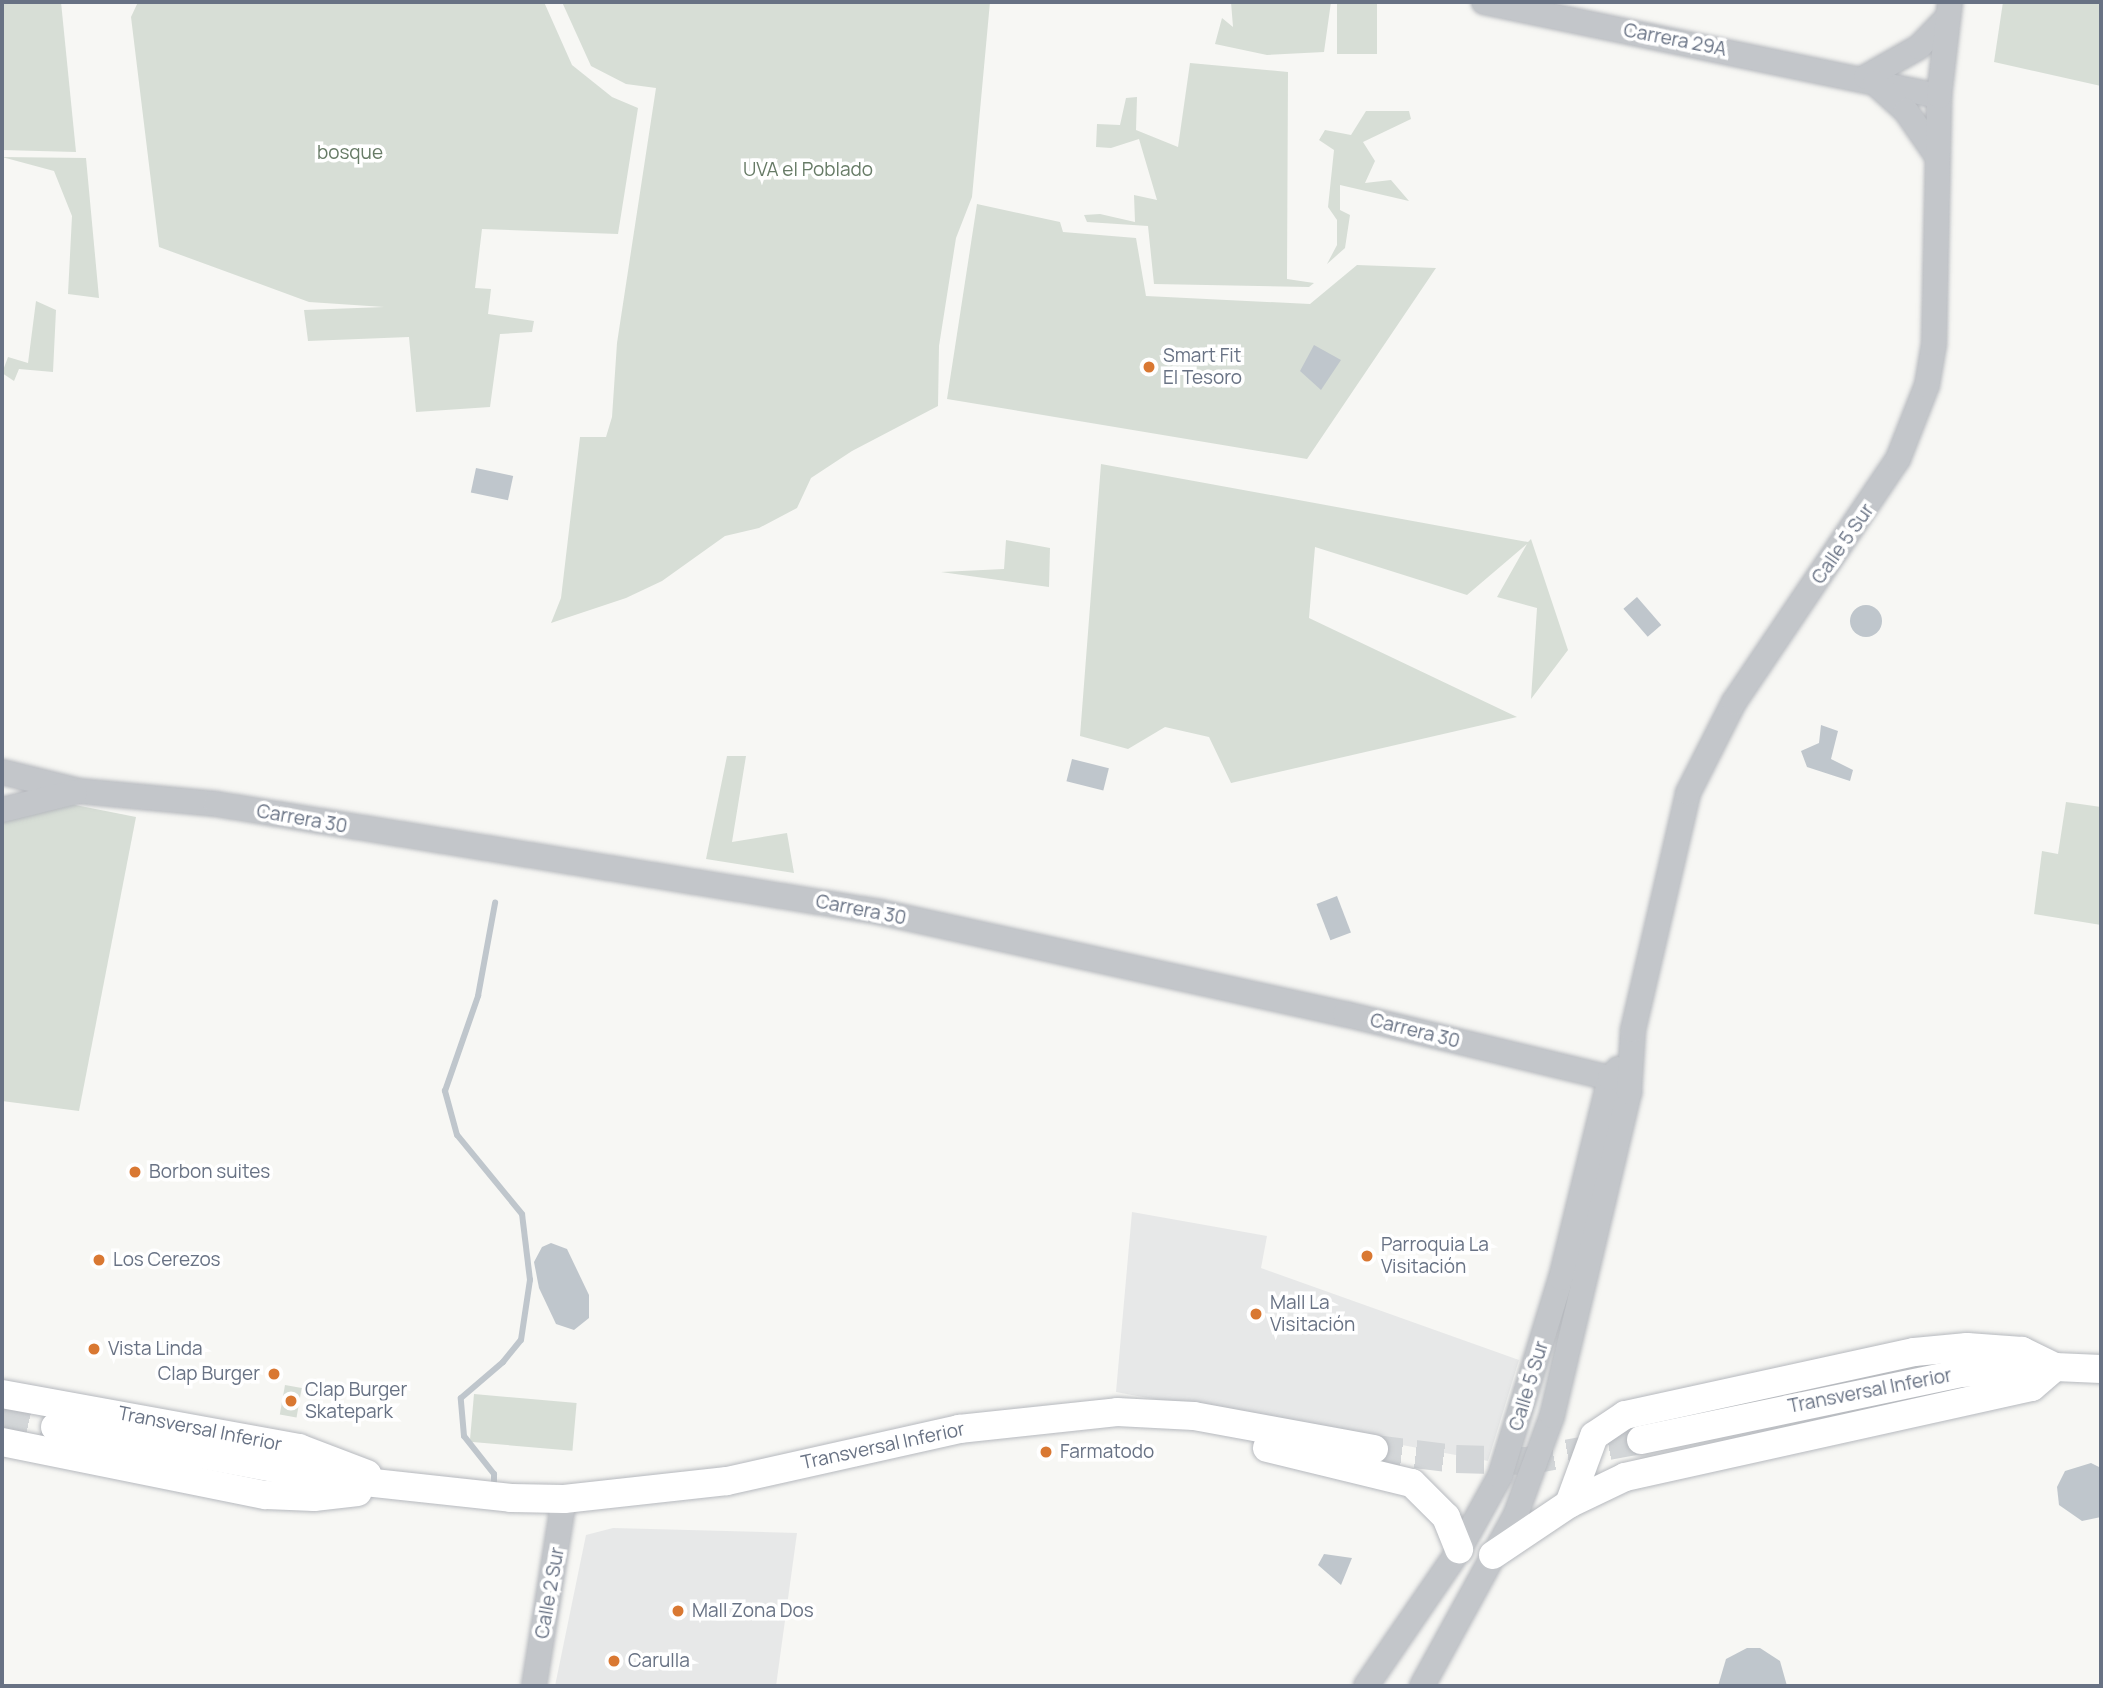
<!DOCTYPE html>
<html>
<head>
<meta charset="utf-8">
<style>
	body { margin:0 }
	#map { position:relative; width:2103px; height:1688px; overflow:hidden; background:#f7f7f4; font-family:Manrope,sans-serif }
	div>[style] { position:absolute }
	.built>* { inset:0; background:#e7e8e8 }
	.green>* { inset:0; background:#d7ded6; transform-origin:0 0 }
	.water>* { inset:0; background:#bfc6cc; transform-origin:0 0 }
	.round { border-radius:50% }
	.stream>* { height:6px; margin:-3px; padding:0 3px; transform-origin:3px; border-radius:3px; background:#bfc6cc }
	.secondary-tunnel>* { height:28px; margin-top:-14px; transform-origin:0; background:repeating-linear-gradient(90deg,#d3d6d8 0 28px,transparent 0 42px) }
	.roads { filter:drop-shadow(0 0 2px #b6b9be) drop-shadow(0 0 2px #b6b9be) }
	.tertiary>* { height:24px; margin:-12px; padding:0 12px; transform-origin:12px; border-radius:12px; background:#c3c6ca }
	.secondary>* { height:28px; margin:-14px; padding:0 14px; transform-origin:14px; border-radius:14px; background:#fff }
	.dots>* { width:19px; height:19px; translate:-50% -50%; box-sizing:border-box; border:4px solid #fff; border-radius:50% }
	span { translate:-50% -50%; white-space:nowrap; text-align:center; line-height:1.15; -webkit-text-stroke:7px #fff; paint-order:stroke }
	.street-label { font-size:19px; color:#687284 }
	.park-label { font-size:19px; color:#677b66 }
	.poi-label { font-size:19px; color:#687284 }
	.left { translate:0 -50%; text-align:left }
	.right { translate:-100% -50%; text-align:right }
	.frame { position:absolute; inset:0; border:4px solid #687284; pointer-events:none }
</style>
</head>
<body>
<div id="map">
	<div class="built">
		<i style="clip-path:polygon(1132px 1212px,1267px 1236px,1261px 1268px,1519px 1360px,1488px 1461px,1116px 1392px)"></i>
		<i style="clip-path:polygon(613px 1528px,797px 1533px,776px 1686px,555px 1686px,586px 1535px)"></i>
	</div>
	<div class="green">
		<i style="clip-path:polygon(2px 2px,61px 2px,76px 152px,2px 150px)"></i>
		<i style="clip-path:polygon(138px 2px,544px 2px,572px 65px,612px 97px,638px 108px,618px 234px,482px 229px,475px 288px,491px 289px,488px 314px,534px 321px,532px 332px,500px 334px,490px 407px,416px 412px,409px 337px,308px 341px,304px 310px,384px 307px,309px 302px,159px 247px,131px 17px)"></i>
		<i style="clip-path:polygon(562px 2px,990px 2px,972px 197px,956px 238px,939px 346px,938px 406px,852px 451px,811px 478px,797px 508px,759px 528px,725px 536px,662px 581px,626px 598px,551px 623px,561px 598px,580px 437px,606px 437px,612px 417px,617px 343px,656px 88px,626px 84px,591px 66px)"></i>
		<i style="clip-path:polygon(1231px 2px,1331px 2px,1324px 52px,1267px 55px,1215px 44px,1222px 18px,1233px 27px)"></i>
		<i style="left:1337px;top:2px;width:40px;height:52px"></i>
		<i style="clip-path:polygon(2003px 2px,2101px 2px,2101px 86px,1994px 62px)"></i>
		<i style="clip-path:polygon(1190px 63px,1288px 72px,1287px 279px,1314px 283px,1309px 287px,1154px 284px,1148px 226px,1087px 222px,1084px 215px,1100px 214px,1135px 222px,1134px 195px,1157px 200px,1139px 139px,1111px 148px,1096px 147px,1097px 124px,1120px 125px,1126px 98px,1137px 97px,1136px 130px,1178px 147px)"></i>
		<i style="clip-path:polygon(1366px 111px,1409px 111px,1411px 119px,1363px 142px,1375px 161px,1365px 183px,1391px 180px,1409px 201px,1340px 185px,1340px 210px,1350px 215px,1345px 248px,1327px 264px,1337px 245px,1337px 220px,1328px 207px,1334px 150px,1319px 140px,1325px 130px,1351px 135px)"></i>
		<i style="clip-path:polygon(86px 158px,99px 298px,68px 294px,72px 216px,54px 171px,2px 157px)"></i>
		<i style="clip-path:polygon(977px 204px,1060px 222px,1063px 232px,1136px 238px,1146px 296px,1310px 304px,1357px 265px,1436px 268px,1307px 459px,947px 399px)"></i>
		<i style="clip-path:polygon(36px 301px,56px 310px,53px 372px,19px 369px,14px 381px,2px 373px,8px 357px,28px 363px)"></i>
		<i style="clip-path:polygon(1101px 464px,1528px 542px,1531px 539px,1568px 650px,1531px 699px,1537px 608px,1497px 597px,1527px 544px,1467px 595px,1315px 547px,1309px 618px,1517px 717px,1231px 783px,1209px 737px,1165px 727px,1128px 749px,1080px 736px)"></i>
		<i style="clip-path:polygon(1006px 540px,1050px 548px,1049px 587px,941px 572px,1004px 569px)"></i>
		<i style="clip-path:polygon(727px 756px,746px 756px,732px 842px,787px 833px,794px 873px,706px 859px)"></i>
		<i style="clip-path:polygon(45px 799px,136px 817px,79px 1111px,2px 1101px,2px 810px)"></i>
		<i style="clip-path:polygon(2066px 802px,2101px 807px,2101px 925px,2034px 914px,2042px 851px,2058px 854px)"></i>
		<i style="left:285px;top:1385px;width:17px;height:30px;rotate:10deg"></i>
		<i style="left:474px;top:1394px;width:103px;height:48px;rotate:5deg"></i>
	</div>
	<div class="water">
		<i style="clip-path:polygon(1314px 345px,1341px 360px,1321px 390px,1300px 371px)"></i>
		<i style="left:476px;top:468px;width:38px;height:25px;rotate:12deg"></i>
		<i style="left:1637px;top:597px;width:37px;height:18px;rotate:49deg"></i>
		<i class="round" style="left:1850px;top:605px;width:32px;height:32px"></i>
		<i style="clip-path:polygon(1821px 725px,1838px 731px,1831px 759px,1853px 770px,1850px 781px,1807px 767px,1801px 751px,1819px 743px)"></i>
		<i style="left:1072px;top:759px;width:38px;height:23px;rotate:14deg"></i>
		<i style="left:1337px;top:896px;width:39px;height:22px;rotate:69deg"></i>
		<i style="clip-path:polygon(551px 1243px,567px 1249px,589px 1295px,589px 1318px,574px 1330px,556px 1324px,539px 1288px,534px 1262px,542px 1247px)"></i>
		<i style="clip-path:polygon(2091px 1463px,2101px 1468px,2101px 1517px,2082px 1521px,2059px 1505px,2057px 1487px,2065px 1471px)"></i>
		<i style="clip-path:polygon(1324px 1554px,1352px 1558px,1341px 1585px,1318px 1565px)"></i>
		<i style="clip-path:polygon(1747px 1648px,1760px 1648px,1780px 1661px,1787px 1686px,1718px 1686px,1726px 1659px)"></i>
	</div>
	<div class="stream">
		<i style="left:494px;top:1488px;width:14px;rotate:-90deg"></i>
		<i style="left:494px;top:1474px;width:48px;rotate:-128.3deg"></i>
		<i style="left:464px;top:1436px;width:38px;rotate:-95deg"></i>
		<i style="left:461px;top:1398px;width:55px;rotate:-40.6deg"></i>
		<i style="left:503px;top:1362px;width:28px;rotate:-51deg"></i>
		<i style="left:521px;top:1340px;width:61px;rotate:-81.5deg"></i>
		<i style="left:530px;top:1280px;width:66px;rotate:-96.9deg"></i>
		<i style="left:522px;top:1214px;width:102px;rotate:-129.4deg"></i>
		<i style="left:457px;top:1135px;width:46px;rotate:-105.3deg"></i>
		<i style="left:445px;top:1091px;width:101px;rotate:-70.8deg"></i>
		<i style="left:478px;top:996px;width:95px;rotate:-79.6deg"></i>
	</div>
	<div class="secondary-tunnel">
		<i style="left:2px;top:1414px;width:55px;rotate:13.8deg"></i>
		<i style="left:1374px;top:1449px;width:83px;rotate:7deg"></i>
		<i style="left:1456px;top:1459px;width:70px;rotate:1.6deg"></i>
		<i style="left:1526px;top:1461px;width:117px;rotate:-10.3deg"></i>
	</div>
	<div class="roads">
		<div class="tertiary">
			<i style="left:1484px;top:2px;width:465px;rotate:11.7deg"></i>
			<i style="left:1866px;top:77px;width:61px;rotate:-29.5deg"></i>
			<i style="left:1919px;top:47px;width:42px;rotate:-46deg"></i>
			<i style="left:1875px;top:83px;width:42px;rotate:42.1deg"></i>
			<i style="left:1906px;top:111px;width:55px;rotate:55.4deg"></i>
			<i style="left:2px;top:772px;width:79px;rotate:13.9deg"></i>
			<i style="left:79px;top:791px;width:138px;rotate:5.4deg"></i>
			<i style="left:216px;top:804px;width:673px;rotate:9.24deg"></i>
			<i style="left:880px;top:912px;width:476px;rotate:12.4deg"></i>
			<i style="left:1345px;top:1014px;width:273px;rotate:13.6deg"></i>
			<i style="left:1610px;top:1078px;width:24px;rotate:36deg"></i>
			<i style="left:2px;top:810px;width:75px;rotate:-13.9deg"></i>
			<i style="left:534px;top:1686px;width:189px;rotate:-80.9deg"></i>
			<i style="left:1366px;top:1686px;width:165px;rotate:-55.6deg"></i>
			<i style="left:1459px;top:1550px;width:85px;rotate:-61deg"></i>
			<i style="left:1500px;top:1476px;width:207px;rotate:-72.9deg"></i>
			<i style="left:1561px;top:1278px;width:206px;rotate:-76.2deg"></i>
			<i style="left:1610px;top:1078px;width:12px;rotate:-48deg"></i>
			<i style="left:1422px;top:1686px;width:196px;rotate:-61.3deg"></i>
			<i style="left:1516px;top:1514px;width:104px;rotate:-69.8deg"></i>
			<i style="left:1552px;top:1416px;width:333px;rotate:-76.6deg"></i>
			<i style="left:1629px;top:1092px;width:62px;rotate:-86.3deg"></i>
			<i style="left:1633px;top:1030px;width:243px;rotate:-76.9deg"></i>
			<i style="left:1688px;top:793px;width:102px;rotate:-63.2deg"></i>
			<i style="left:1734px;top:702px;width:293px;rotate:-56deg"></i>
			<i style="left:1898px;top:459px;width:79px;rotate:-68.6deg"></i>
			<i style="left:1927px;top:385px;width:42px;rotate:-80.3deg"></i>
			<i style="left:1934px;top:344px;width:248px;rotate:-88.8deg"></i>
			<i style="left:1939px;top:96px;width:95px;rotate:-83.3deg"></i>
		</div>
		<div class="secondary">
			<i style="left:2px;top:1394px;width:302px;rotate:10.3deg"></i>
			<i style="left:299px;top:1448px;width:73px;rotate:20.9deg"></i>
			<i style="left:55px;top:1427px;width:278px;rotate:10.6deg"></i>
			<i style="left:328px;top:1478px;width:184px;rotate:6.2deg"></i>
			<i style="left:511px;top:1498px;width:53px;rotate:1.1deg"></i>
			<i style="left:564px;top:1499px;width:164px;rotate:-6.3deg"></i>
			<i style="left:727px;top:1481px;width:238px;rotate:-12.6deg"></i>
			<i style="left:959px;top:1429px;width:159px;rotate:-6.1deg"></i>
			<i style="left:1117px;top:1412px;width:77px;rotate:3deg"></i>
			<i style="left:1194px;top:1416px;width:183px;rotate:10.4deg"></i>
			<i style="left:1641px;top:1440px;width:327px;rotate:-11.8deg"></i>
			<i style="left:1961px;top:1373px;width:94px;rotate:-3.7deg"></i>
			<i style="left:2055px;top:1367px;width:46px;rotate:2.5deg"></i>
			<i style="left:2px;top:1442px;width:269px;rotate:11.4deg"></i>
			<i style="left:266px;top:1495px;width:48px;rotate:2.4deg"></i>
			<i style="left:314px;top:1497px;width:44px;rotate:-6.5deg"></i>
			<i style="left:1267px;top:1448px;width:149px;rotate:13.6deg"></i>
			<i style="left:1412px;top:1483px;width:48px;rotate:45deg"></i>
			<i style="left:1446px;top:1517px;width:35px;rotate:68deg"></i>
			<i style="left:1493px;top:1555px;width:92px;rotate:-33.9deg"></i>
			<i style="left:1569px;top:1504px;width:62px;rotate:-25.7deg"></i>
			<i style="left:1625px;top:1477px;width:417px;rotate:-12.5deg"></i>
			<i style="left:2032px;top:1387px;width:30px;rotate:-41deg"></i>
			<i style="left:2055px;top:1367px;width:37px;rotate:-154deg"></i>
			<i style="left:2022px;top:1351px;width:55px;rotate:-175.8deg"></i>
			<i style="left:1967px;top:1347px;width:53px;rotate:174.6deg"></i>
			<i style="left:1914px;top:1352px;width:296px;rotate:167.7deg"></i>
			<i style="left:1625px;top:1415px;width:37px;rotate:146deg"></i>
			<i style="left:1594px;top:1436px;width:72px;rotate:110.2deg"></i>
		</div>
	</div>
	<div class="dots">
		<i style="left:1149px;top:367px;background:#d97832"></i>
		<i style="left:135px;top:1172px;background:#d97832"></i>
		<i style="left:1367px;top:1256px;background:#d97832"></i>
		<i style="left:99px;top:1260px;background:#d97832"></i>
		<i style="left:1256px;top:1314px;background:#d97832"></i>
		<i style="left:94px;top:1349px;background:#d97832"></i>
		<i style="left:274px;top:1374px;background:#d97832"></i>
		<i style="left:291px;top:1401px;background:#d97832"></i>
		<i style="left:1046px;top:1452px;background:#d97832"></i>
		<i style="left:678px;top:1611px;background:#d97832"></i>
		<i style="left:614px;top:1661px;background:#d97832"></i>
	</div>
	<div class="street-label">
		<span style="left:1675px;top:40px;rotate:11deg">Carrera 29A</span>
		<span style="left:1843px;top:544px;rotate:-55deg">Calle 5 Sur</span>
		<span style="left:302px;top:819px;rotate:10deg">Carrera 30</span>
		<span style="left:861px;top:910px;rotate:11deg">Carrera 30</span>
		<span style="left:1415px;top:1031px;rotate:14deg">Carrera 30</span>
		<span style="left:1529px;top:1386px;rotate:-73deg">Calle 5 Sur</span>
		<span style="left:1870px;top:1391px;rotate:-11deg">Transversal Inferior</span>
		<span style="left:200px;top:1429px;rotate:11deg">Transversal Inferior</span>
		<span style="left:883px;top:1446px;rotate:-12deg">Transversal Inferior</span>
		<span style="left:550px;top:1593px;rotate:-80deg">Calle 2 Sur</span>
	</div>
	<div class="park-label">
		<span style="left:350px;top:153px">bosque</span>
		<span style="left:808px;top:170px">UVA el Poblado</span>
	</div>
	<div class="poi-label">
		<span class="left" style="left:1163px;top:367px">Smart Fit<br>El Tesoro</span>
		<span class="left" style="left:149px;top:1172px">Borbon suites</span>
		<span class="left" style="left:1381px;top:1256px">Parroquia La<br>Visitación</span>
		<span class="left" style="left:113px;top:1260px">Los Cerezos</span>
		<span class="left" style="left:1270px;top:1314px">Mall La<br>Visitación</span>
		<span class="left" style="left:108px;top:1349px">Vista Linda</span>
		<span class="right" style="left:260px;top:1374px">Clap Burger</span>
		<span class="left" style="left:305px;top:1401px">Clap Burger<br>Skatepark</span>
		<span class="left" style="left:1060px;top:1452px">Farmatodo</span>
		<span class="left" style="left:692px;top:1611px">Mall Zona Dos</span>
		<span class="left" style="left:628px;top:1661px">Carulla</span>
	</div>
	<div class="frame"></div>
</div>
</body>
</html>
